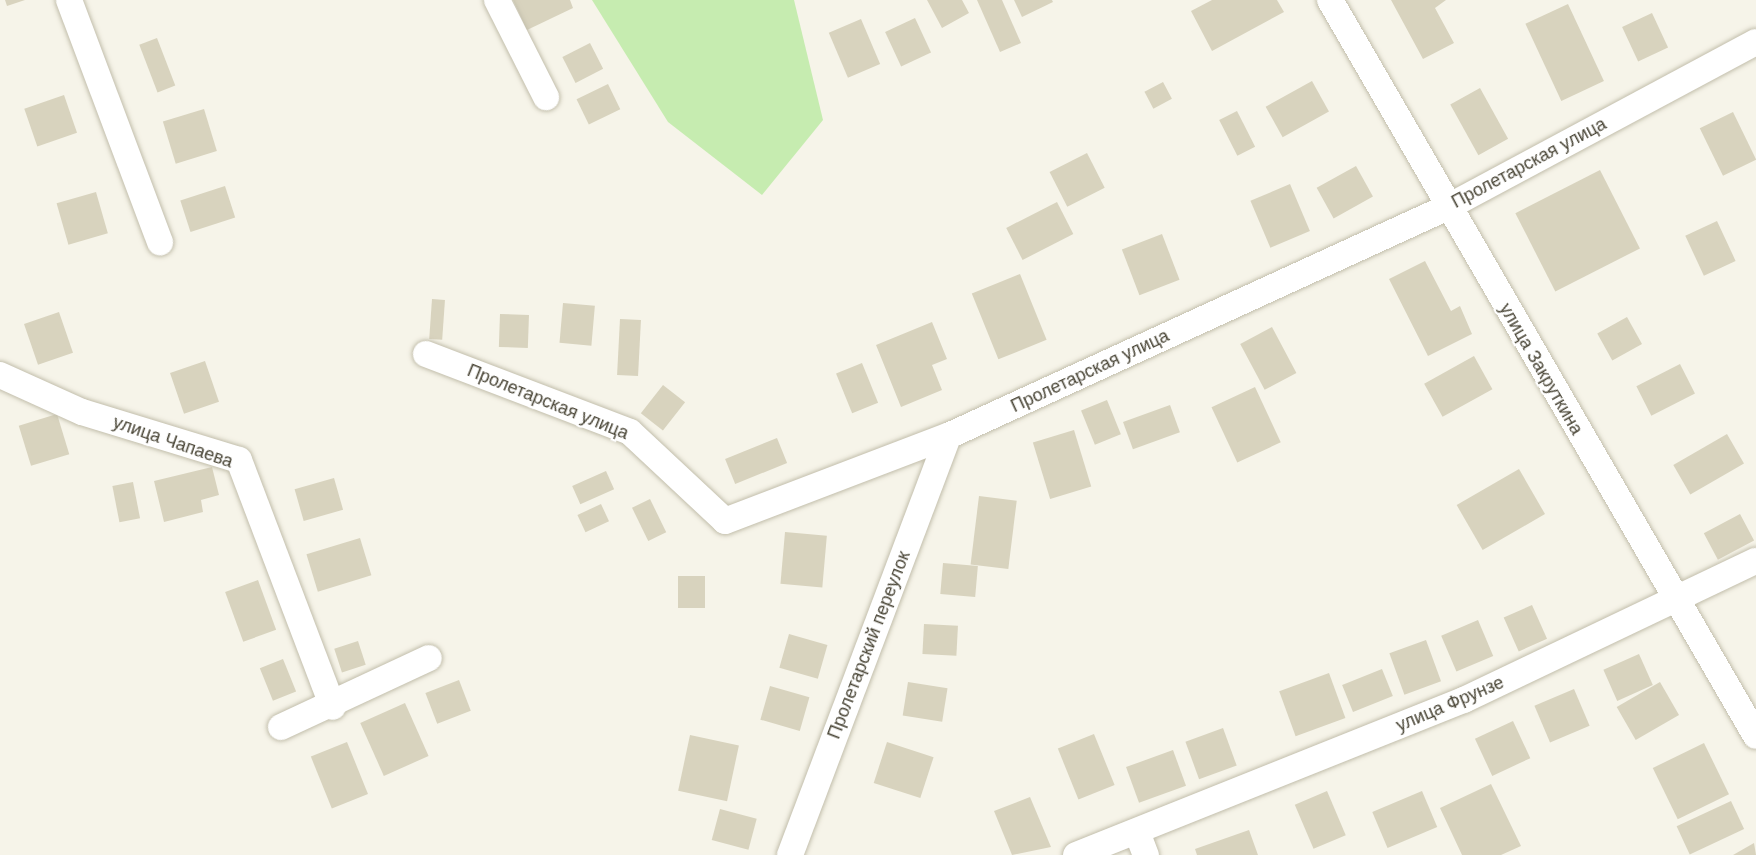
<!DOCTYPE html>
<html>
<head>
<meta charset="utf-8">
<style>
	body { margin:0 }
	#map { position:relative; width:1756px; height:855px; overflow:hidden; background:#f6f4e9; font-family:Arial,sans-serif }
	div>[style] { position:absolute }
	.green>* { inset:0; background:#c6ecb0 }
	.building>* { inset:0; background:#d8d3be; transform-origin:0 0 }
	.roads { filter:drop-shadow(0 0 2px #c2beab) drop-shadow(0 0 2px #c2beab) }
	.street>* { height:26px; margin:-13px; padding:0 13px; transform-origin:13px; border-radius:13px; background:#fff }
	span { translate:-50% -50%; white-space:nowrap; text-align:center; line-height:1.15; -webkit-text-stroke:4.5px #fff; paint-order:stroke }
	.street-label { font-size:18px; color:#4a4637 }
</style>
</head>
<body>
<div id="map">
	<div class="green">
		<i style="clip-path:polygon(592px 0,794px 0,823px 120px,762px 195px,668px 122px)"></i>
	</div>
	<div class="building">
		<i style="clip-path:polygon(5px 0,25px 0,7px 6px)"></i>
		<i style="clip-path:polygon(513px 0,570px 0,573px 8px,527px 30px)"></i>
		<i style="clip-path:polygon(927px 0,962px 0,969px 13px,942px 28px)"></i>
		<i style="clip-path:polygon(977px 0,1002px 0,1021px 43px,1000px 52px)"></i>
		<i style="clip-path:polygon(1014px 0,1052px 0,1053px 2px,1022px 17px)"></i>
		<i style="clip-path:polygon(1212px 0,1277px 0,1284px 12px,1212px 51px,1191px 11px)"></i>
		<i style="clip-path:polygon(1391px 0,1446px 0,1435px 8px,1454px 43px,1423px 59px)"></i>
		<i style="left:1568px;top:4px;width:85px;height:47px;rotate:65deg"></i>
		<i style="left:1652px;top:13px;width:38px;height:33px;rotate:65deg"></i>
		<i style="left:915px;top:18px;width:38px;height:33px;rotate:65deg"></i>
		<i style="left:861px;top:19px;width:49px;height:35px;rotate:67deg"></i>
		<i style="left:157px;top:38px;width:51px;height:19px;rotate:69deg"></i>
		<i style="left:590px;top:43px;width:29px;height:31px;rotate:63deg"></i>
		<i style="left:1312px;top:81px;width:35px;height:53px;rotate:61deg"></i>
		<i style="left:1163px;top:82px;width:19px;height:21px;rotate:62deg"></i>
		<i style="left:608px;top:84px;width:28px;height:35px;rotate:64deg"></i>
		<i style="left:1480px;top:88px;width:58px;height:34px;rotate:61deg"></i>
		<i style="left:64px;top:95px;width:40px;height:42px;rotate:71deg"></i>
		<i style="left:204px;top:109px;width:44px;height:43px;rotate:73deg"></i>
		<i style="left:1237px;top:111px;width:40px;height:20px;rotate:63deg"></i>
		<i style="left:1733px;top:112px;width:53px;height:37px;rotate:64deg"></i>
		<i style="left:1087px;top:153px;width:39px;height:42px;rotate:63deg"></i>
		<i style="left:1356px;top:166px;width:35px;height:45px;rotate:61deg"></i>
		<i style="left:1600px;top:170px;width:88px;height:95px;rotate:63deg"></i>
		<i style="left:1290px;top:184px;width:51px;height:43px;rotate:67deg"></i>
		<i style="left:225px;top:186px;width:33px;height:47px;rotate:72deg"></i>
		<i style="left:96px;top:192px;width:43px;height:41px;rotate:74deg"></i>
		<i style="left:1057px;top:202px;width:36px;height:57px;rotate:63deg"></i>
		<i style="left:1717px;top:221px;width:44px;height:35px;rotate:65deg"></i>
		<i style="left:1162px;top:234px;width:49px;height:43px;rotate:69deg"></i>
		<i style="clip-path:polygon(1425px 261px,1451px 311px,1460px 306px,1472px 334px,1428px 356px,1389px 279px)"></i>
		<i style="left:1020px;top:274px;width:71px;height:52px;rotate:68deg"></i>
		<i style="left:432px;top:299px;width:13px;height:40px;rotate:4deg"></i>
		<i style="left:563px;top:303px;width:32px;height:40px;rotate:5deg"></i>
		<i style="left:59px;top:312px;width:43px;height:37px;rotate:71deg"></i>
		<i style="left:500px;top:314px;width:29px;height:33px;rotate:2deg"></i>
		<i style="left:1627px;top:317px;width:31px;height:34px;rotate:61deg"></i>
		<i style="left:620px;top:319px;width:21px;height:56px;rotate:3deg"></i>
		<i style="clip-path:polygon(932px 322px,947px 359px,932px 365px,942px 390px,901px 407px,876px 345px)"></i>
		<i style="left:1272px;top:327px;width:52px;height:36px;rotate:62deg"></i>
		<i style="left:1474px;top:356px;width:38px;height:57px;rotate:61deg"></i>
		<i style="left:205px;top:361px;width:43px;height:37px;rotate:71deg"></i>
		<i style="left:862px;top:363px;width:43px;height:28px;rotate:68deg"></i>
		<i style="left:1680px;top:364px;width:33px;height:49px;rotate:63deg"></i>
		<i style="left:663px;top:385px;width:28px;height:36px;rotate:38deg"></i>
		<i style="left:1255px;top:387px;width:61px;height:48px;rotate:65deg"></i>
		<i style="left:1107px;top:400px;width:37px;height:28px;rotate:68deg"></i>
		<i style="left:1170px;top:405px;width:29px;height:50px;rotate:70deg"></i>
		<i style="left:57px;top:414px;width:42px;height:40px;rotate:73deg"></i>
		<i style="left:1074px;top:430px;width:59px;height:43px;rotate:73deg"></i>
		<i style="left:1727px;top:434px;width:34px;height:62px;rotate:60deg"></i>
		<i style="left:777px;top:438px;width:27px;height:56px;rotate:68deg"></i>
		<i style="clip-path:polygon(212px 467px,219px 495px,201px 500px,203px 512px,164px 522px,154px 481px)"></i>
		<i style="left:1519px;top:469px;width:52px;height:72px;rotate:60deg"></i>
		<i style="left:606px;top:471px;width:20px;height:37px;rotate:66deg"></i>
		<i style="left:334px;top:478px;width:33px;height:41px;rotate:74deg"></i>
		<i style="left:133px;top:482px;width:37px;height:21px;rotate:79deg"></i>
		<i style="left:979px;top:496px;width:38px;height:69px;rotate:7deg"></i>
		<i style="left:650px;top:499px;width:37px;height:20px;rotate:64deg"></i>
		<i style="left:601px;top:504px;width:19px;height:26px;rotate:65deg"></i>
		<i style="left:1740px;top:514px;width:30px;height:41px;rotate:62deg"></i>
		<i style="left:785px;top:532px;width:42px;height:52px;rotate:5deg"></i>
		<i style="left:360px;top:538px;width:39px;height:56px;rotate:73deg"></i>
		<i style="left:943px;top:563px;width:35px;height:31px;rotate:5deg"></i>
		<i style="left:678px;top:576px;width:27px;height:32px"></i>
		<i style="left:258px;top:580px;width:53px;height:35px;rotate:70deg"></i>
		<i style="left:1532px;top:605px;width:37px;height:31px;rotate:66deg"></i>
		<i style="left:1478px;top:620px;width:39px;height:40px;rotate:67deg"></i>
		<i style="left:924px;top:624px;width:34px;height:30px;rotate:3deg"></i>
		<i style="left:789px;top:634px;width:40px;height:35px;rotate:16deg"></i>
		<i style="left:1426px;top:640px;width:44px;height:39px;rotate:70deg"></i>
		<i style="left:358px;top:641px;width:25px;height:25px;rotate:72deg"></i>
		<i style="left:1639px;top:654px;width:34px;height:39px;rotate:66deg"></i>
		<i style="left:283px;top:659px;width:35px;height:25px;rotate:68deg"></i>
		<i style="left:1382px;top:669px;width:29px;height:43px;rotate:68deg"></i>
		<i style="left:1329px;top:673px;width:48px;height:53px;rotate:70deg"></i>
		<i style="left:459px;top:680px;width:33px;height:36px;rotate:69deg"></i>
		<i style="left:908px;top:682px;width:40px;height:34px;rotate:9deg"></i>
		<i style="left:1660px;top:682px;width:38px;height:50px;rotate:60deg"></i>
		<i style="left:770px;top:686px;width:41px;height:35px;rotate:16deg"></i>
		<i style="left:1574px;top:689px;width:40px;height:43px;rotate:67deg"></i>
		<i style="left:405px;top:703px;width:58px;height:49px;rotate:66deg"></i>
		<i style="left:1513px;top:721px;width:41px;height:42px;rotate:65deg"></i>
		<i style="left:1223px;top:728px;width:40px;height:40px;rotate:70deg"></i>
		<i style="left:1094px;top:734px;width:55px;height:39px;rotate:68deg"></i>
		<i style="left:690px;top:735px;width:50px;height:57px;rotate:12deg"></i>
		<i style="left:347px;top:742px;width:56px;height:39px;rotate:68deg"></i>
		<i style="left:887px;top:742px;width:49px;height:43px;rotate:18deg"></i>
		<i style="left:1704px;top:743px;width:57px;height:57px;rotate:64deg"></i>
		<i style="left:1173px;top:750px;width:38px;height:50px;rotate:70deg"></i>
		<i style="clip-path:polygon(1491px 784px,1521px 846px,1501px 855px,1462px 855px,1440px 808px)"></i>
		<i style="left:1327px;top:791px;width:48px;height:35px;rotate:67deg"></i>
		<i style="left:1422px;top:791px;width:39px;height:54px;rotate:67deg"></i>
		<i style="clip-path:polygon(1030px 797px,1051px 847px,1012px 855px,994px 811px)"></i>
		<i style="left:1731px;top:801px;width:31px;height:60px;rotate:65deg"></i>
		<i style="left:720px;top:809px;width:38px;height:32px;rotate:15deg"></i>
		<i style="clip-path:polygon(1249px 830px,1258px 855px,1197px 855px,1195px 849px)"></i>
		<i style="clip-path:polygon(1754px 843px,1756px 855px,1733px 855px)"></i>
	</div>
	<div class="roads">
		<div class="street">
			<i style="left:69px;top:0;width:259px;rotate:69.4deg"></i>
			<i style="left:497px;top:0;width:109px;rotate:63.2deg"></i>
			<i style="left:1330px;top:0;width:850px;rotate:59.94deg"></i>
			<i style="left:426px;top:354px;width:218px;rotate:20.9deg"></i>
			<i style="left:630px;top:432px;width:130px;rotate:43.1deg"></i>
			<i style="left:725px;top:521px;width:239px;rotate:-20.9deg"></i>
			<i style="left:948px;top:436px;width:550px;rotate:-24.61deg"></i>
			<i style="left:1448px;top:207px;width:349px;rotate:-28.2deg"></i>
			<i style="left:0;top:375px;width:90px;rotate:24.3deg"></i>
			<i style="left:82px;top:412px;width:164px;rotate:17deg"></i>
			<i style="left:239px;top:460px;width:264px;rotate:69.2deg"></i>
			<i style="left:281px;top:727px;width:163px;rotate:-25deg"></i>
			<i style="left:1137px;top:832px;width:25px;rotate:69deg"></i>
			<i style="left:790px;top:855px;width:448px;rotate:-69.3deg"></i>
			<i style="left:1076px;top:855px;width:418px;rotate:-21.8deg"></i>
			<i style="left:1464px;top:700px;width:323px;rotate:-25.5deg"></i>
		</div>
	</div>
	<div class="street-label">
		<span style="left:1529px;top:163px;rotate:-28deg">Пролетарская улица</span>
		<span style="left:1541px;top:369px;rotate:60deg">улица Закруткина</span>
		<span style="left:1090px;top:371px;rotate:-25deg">Пролетарская улица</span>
		<span style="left:548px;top:402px;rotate:22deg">Пролетарская улица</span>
		<span style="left:173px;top:442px;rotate:19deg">улица Чапаева</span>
		<span style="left:869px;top:645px;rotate:-69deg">Пролетарский переулок</span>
		<span style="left:1450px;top:704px;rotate:-23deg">улица Фрунзе</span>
	</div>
</div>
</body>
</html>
